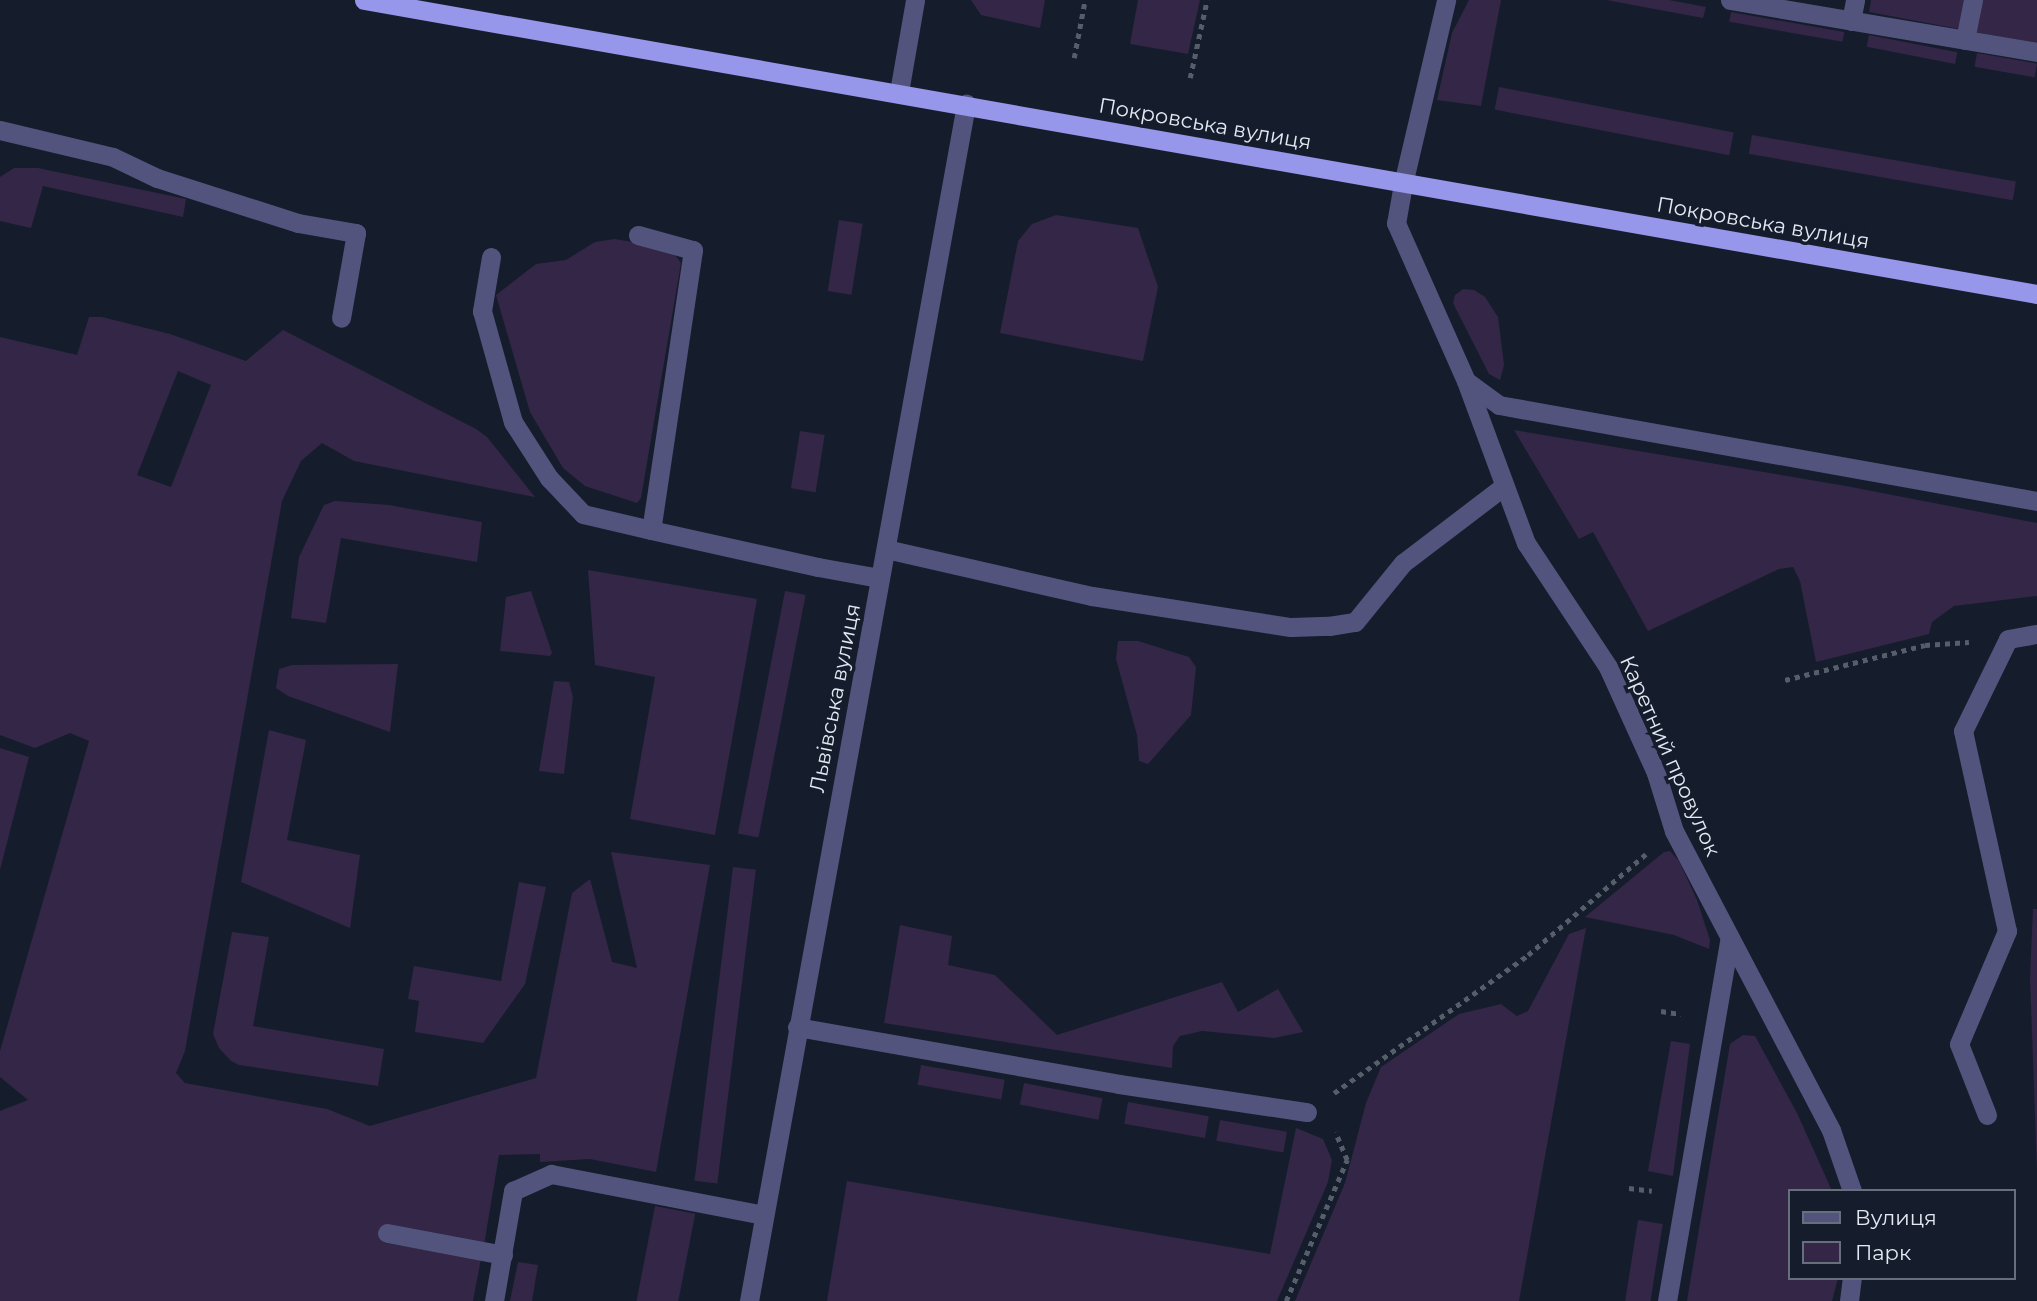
<!DOCTYPE html>
<html>
<head>
<meta charset="utf-8">
<style>
	body { margin:0 }
	#map { position:relative; width:2037px; height:1301px; overflow:hidden; background:#151d2c; font-family:Montserrat,sans-serif }
	div>[style] { position:absolute }
	.green>* { inset:0; background:#332646; transform-origin:0 0 }
	.path>* { height:4.5px; margin-top:-2.25px; transform-origin:0; background:repeating-linear-gradient(90deg,#565d6b 0 5px,transparent 0 10px) }
	.service>* { height:19px; margin:-9.5px; padding:0 9.5px; transform-origin:9.5px; border-radius:9.5px; background:#53547d }
	.minor>* { height:19px; margin:-9.5px; padding:0 9.5px; transform-origin:9.5px; border-radius:9.5px; background:#53547d }
	.trunk>* { height:19px; margin:-9.5px; padding:0 9.5px; transform-origin:9.5px; border-radius:9.5px; background:#9696ea }
	span { translate:-50% -50%; white-space:nowrap; text-align:center; line-height:1.15; -webkit-text-stroke:7px #151d2c; paint-order:stroke }
	.street-label { font-size:21px; color:#e3e8f3 }
	.legend { position:absolute; left:1788px; top:1189px; width:228px; height:91px; box-sizing:border-box; background:#151d2c; border:2px solid #676e7c; margin:0; padding:9px 12px; list-style:none; font-size:21px; color:#e3e8f3 }
	.legend li { display:flex; align-items:center; gap:14px; height:35px }
	.legend b { width:35px; border:2px solid #676e7c }
</style>
</head>
<body>
<div id="map">
	<div class="green">
		<i style="clip-path:polygon(971px 0,1045px 0,1040px 28px,981px 15px)"></i>
		<i style="clip-path:polygon(1138px 0,1200px 0,1188px 54px,1130px 44px)"></i>
		<i style="clip-path:polygon(1469px 0,1501px 0,1481px 106px,1437px 100px,1452px 33px)"></i>
		<i style="clip-path:polygon(1606px 0,1669px 0,1706px 7px,1703px 18px)"></i>
		<i style="clip-path:polygon(1871px 0,1965px 0,1959px 29px,1869px 12px)"></i>
		<i style="clip-path:polygon(1981px 0,2037px 0,2037px 44px,1975px 32px)"></i>
		<i style="left:1731px;top:12px;width:115px;height:10px;rotate:10deg"></i>
		<i style="left:1869px;top:35px;width:90px;height:12px;rotate:11deg"></i>
		<i style="left:1977px;top:53px;width:61px;height:14px;rotate:10deg"></i>
		<i style="left:1499px;top:87px;width:239px;height:23px;rotate:11deg"></i>
		<i style="left:1752px;top:135px;width:268px;height:19px;rotate:10deg"></i>
		<i style="clip-path:polygon(14px 168px,38px 168px,186px 199px,183px 217px,43px 186px,31px 228px,0 221px,0 177px)"></i>
		<i style="clip-path:polygon(1056px 215px,1138px 228px,1158px 287px,1143px 361px,1000px 333px,1018px 241px,1032px 224px)"></i>
		<i style="left:839px;top:220px;width:24px;height:72px;rotate:9deg"></i>
		<i style="clip-path:polygon(615px 239px,638px 243px,675px 255px,681px 263px,641px 498px,637px 503px,585px 486px,563px 468px,530px 412px,496px 295px,536px 264px,566px 260px,595px 242px)"></i>
		<i style="clip-path:polygon(1463px 289px,1474px 290px,1485px 297px,1498px 317px,1504px 365px,1500px 380px,1489px 374px,1453px 303px,1455px 295px)"></i>
		<i style="clip-path:polygon(evenodd,89px 317px,102px 317px,170px 334px,246px 361px,283px 330px,476px 429px,487px 437px,535px 497px,354px 461px,322px 443px,301px 461px,282px 501px,185px 1051px,176px 1073px,185px 1083px,327px 1109px,370px 1126px,536px 1078px,572px 893px,590px 879px,612px 962px,637px 968px,611px 852px,710px 865px,656px 1172px,590px 1159px,540px 1162px,540px 1154px,499px 1155px,484px 1245px,378px 1234px,385px 1243px,481px 1259px,473px 1301px,0 1301px,0 1111px,28px 1100px,0 1077px,0 1051px,89px 741px,70px 733px,35px 748px,0 735px,0 337px,77px 355px,89px 317px,178px 371px,211px 385px,171px 487px,137px 475px,178px 371px)"></i>
		<i style="clip-path:polygon(1514px 430px,1846px 486px,2037px 523px,2037px 596px,1954px 606px,1932px 622px,1929px 634px,1816px 662px,1800px 581px,1793px 567px,1779px 569px,1648px 631px,1593px 532px,1579px 539px)"></i>
		<i style="left:800px;top:431px;width:25px;height:58px;rotate:9deg"></i>
		<i style="clip-path:polygon(335px 501px,389px 505px,482px 522px,477px 562px,341px 538px,326px 623px,291px 618px,299px 557px,324px 505px)"></i>
		<i style="clip-path:polygon(588px 570px,757px 599px,715px 835px,630px 819px,655px 677px,595px 665px)"></i>
		<i style="clip-path:polygon(531px 591px,552px 653px,550px 656px,500px 651px,506px 597px)"></i>
		<i style="left:785px;top:591px;width:21px;height:247px;rotate:11deg"></i>
		<i style="clip-path:polygon(1118px 641px,1138px 641px,1189px 657px,1196px 667px,1191px 715px,1148px 764px,1139px 761px,1137px 735px,1116px 659px)"></i>
		<i style="clip-path:polygon(398px 664px,390px 732px,288px 696px,276px 688px,279px 669px,292px 665px)"></i>
		<i style="clip-path:polygon(554px 681px,569px 682px,573px 697px,564px 774px,539px 771px)"></i>
		<i style="clip-path:polygon(269px 730px,306px 740px,287px 840px,360px 855px,350px 928px,241px 882px)"></i>
		<i style="clip-path:polygon(0 748px,29px 757px,0 870px)"></i>
		<i style="clip-path:polygon(1670px 851px,1679px 861px,1697px 900px,1710px 940px,1709px 949px,1674px 935px,1585px 917px,1664px 852px)"></i>
		<i style="left:733px;top:867px;width:23px;height:316px;rotate:7deg"></i>
		<i style="clip-path:polygon(519px 882px,546px 887px,525px 984px,483px 1043px,415px 1032px,419px 1001px,408px 999px,414px 966px,501px 981px)"></i>
		<i style="clip-path:polygon(2033px 909px,2037px 909px,2037px 1171px,2030px 977px)"></i>
		<i style="clip-path:polygon(900px 925px,952px 936px,948px 965px,995px 975px,1057px 1035px,1222px 982px,1238px 1012px,1278px 989px,1303px 1032px,1274px 1038px,1202px 1031px,1180px 1036px,1173px 1046px,1172px 1068px,884px 1023px)"></i>
		<i style="clip-path:polygon(1586px 928px,1519px 1301px,1295px 1301px,1345px 1183px,1366px 1103px,1381px 1067px,1459px 1014px,1501px 1004px,1517px 1016px,1528px 1011px,1569px 934px)"></i>
		<i style="clip-path:polygon(232px 932px,269px 937px,253px 1026px,384px 1049px,378px 1086px,239px 1065px,231px 1061px,219px 1048px,213px 1034px)"></i>
		<i style="clip-path:polygon(1743px 1035px,1755px 1036px,1797px 1113px,1832px 1191px,1790px 1191px,1790px 1278px,1838px 1278px,1832px 1301px,1687px 1301px,1730px 1044px)"></i>
		<i style="clip-path:polygon(1671px 1041px,1690px 1044px,1673px 1176px,1648px 1171px)"></i>
		<i style="left:921px;top:1065px;width:85px;height:20px;rotate:10deg"></i>
		<i style="left:1024px;top:1083px;width:80px;height:22px;rotate:11deg"></i>
		<i style="left:1128px;top:1102px;width:82px;height:22px;rotate:10deg"></i>
		<i style="left:1220px;top:1120px;width:68px;height:21px;rotate:10deg"></i>
		<i style="clip-path:polygon(1296px 1128px,1323px 1139px,1332px 1160px,1328px 1182px,1277px 1301px,827px 1301px,847px 1181px,1270px 1254px)"></i>
		<i style="left:655px;top:1206px;width:41px;height:97px;rotate:11deg"></i>
		<i style="left:1638px;top:1220px;width:25px;height:82px;rotate:9deg"></i>
		<i style="clip-path:polygon(518px 1262px,538px 1265px,532px 1301px,510px 1301px)"></i>
	</div>
	<div class="path">
		<i style="left:1074px;top:58px;width:59px;rotate:-79.3deg"></i>
		<i style="left:1190px;top:78px;width:80px;rotate:-77.7deg"></i>
		<i style="left:1785px;top:680px;width:144px;rotate:-14deg"></i>
		<i style="left:1925px;top:645px;width:44px;rotate:-3.9deg"></i>
		<i style="left:1661px;top:1011px;width:20px;rotate:9deg"></i>
		<i style="left:1334px;top:1093px;width:238px;rotate:-35.4deg"></i>
		<i style="left:1528px;top:955px;width:155px;rotate:-40.6deg"></i>
		<i style="left:1629px;top:1188px;width:23px;rotate:7deg"></i>
		<i style="left:1286px;top:1301px;width:154px;rotate:-66.6deg"></i>
		<i style="left:1347px;top:1160px;width:30px;rotate:-113deg"></i>
	</div>
	<div class="service">
		<i style="left:1730px;top:0;width:311px;rotate:9.6deg"></i>
		<i style="left:1851px;top:21px;width:21px;rotate:-79deg"></i>
		<i style="left:1965px;top:40px;width:41px;rotate:-78.7deg"></i>
		<i style="left:0;top:130px;width:116px;rotate:13.4deg"></i>
		<i style="left:113px;top:157px;width:49px;rotate:25.5deg"></i>
		<i style="left:157px;top:178px;width:148px;rotate:17.7deg"></i>
		<i style="left:298px;top:223px;width:59px;rotate:9.8deg"></i>
		<i style="left:356px;top:233px;width:86px;rotate:100deg"></i>
		<i style="left:1403px;top:184px;width:189px;rotate:-76.8deg"></i>
		<i style="left:638px;top:235px;width:57px;rotate:15.3deg"></i>
		<i style="left:693px;top:250px;width:283px;rotate:98.5deg"></i>
		<i style="left:651px;top:530px;width:171px;rotate:12.5deg"></i>
		<i style="left:818px;top:567px;width:63px;rotate:10.1deg"></i>
		<i style="left:491px;top:257px;width:55px;rotate:99.5deg"></i>
		<i style="left:482px;top:311px;width:115px;rotate:74.4deg"></i>
		<i style="left:513px;top:422px;width:67px;rotate:57.3deg"></i>
		<i style="left:549px;top:478px;width:50px;rotate:46.6deg"></i>
		<i style="left:583px;top:514px;width:70px;rotate:13.2deg"></i>
		<i style="left:1466px;top:381px;width:41px;rotate:36deg"></i>
		<i style="left:1499px;top:405px;width:546px;rotate:10.12deg"></i>
		<i style="left:886px;top:549px;width:211px;rotate:12.9deg"></i>
		<i style="left:1092px;top:596px;width:201px;rotate:8.9deg"></i>
		<i style="left:1291px;top:627px;width:38px;rotate:-2deg"></i>
		<i style="left:1329px;top:626px;width:26px;rotate:-9deg"></i>
		<i style="left:1355px;top:622px;width:76px;rotate:-50.9deg"></i>
		<i style="left:1403px;top:563px;width:127px;rotate:-37.3deg"></i>
		<i style="left:797px;top:1027px;width:327px;rotate:10deg"></i>
		<i style="left:1119px;top:1084px;width:190px;rotate:8.5deg"></i>
		<i style="left:1987px;top:1115px;width:76px;rotate:-111.5deg"></i>
		<i style="left:1959px;top:1044px;width:123px;rotate:-67deg"></i>
		<i style="left:2007px;top:931px;width:205px;rotate:-102.4deg"></i>
		<i style="left:1963px;top:731px;width:102px;rotate:-63.9deg"></i>
		<i style="left:2008px;top:639px;width:29px;rotate:-10deg"></i>
		<i style="left:387px;top:1233px;width:118px;rotate:10.7deg"></i>
		<i style="left:494px;top:1301px;width:112px;rotate:-80.2deg"></i>
		<i style="left:513px;top:1191px;width:42px;rotate:-24.1deg"></i>
		<i style="left:551px;top:1174px;width:216px;rotate:10.9deg"></i>
		<i style="left:1667px;top:1301px;width:368px;rotate:-80.2deg"></i>
	</div>
	<div class="minor">
		<i style="left:899px;top:92px;width:93px;rotate:-80.1deg"></i>
		<i style="left:1403px;top:184px;width:40px;rotate:100deg"></i>
		<i style="left:1396px;top:223px;width:173px;rotate:66.1deg"></i>
		<i style="left:1466px;top:381px;width:173px;rotate:69.7deg"></i>
		<i style="left:1526px;top:543px;width:149px;rotate:56.5deg"></i>
		<i style="left:1608px;top:667px;width:116px;rotate:65.6deg"></i>
		<i style="left:1656px;top:773px;width:61px;rotate:72.8deg"></i>
		<i style="left:1674px;top:831px;width:338px;rotate:62.3deg"></i>
		<i style="left:1831px;top:1130px;width:65px;rotate:71deg"></i>
		<i style="left:749px;top:1301px;width:1217px;rotate:-79.72deg"></i>
		<i style="left:1849px;top:1301px;width:23px;rotate:-83deg"></i>
	</div>
	<div class="trunk">
		<i style="left:364px;top:0;width:1699px;rotate:9.97deg"></i>
	</div>
	<div class="street-label">
		<span style="left:1205px;top:124px;rotate:10deg">Покровська вулиця</span>
		<span style="left:1763px;top:223px;rotate:10deg">Покровська вулиця</span>
		<span style="left:835px;top:698px;rotate:-79deg">Львівська вулиця</span>
		<span style="left:1670px;top:756px;rotate:66deg">Каретний провулок</span>
	</div>
	<ul class="legend">
	<li><b style="height:9px;background:#53547d"></b>Вулиця</li>
	<li><b style="height:19px;background:#332646"></b>Парк</li>
	</ul>
</div>
</body>
</html>
